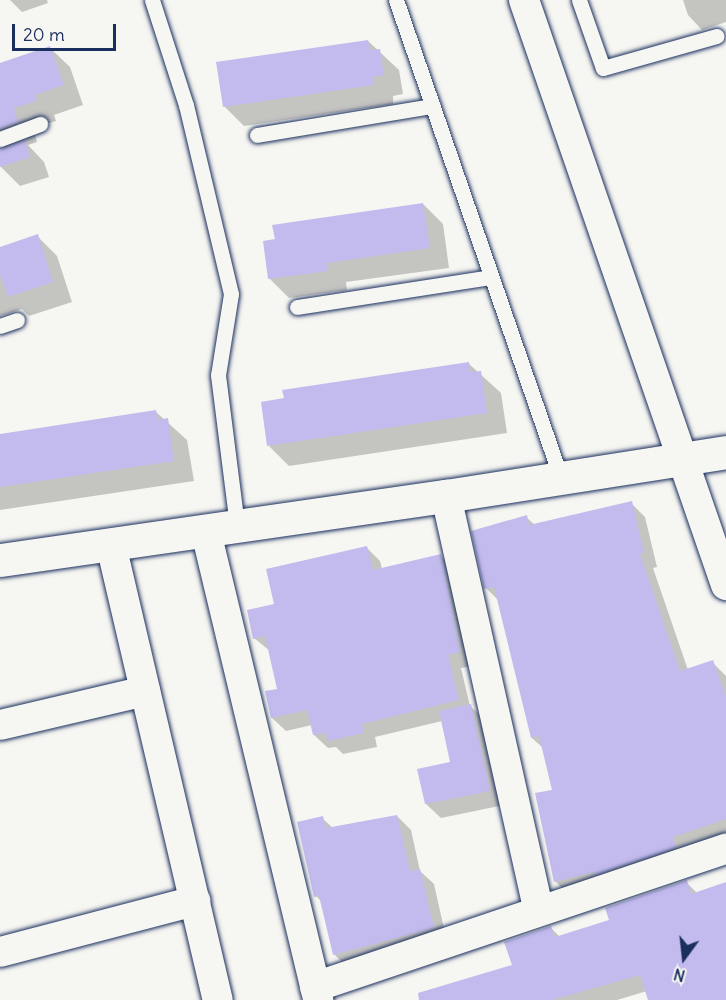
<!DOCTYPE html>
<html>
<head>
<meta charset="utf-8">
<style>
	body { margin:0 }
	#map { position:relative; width:726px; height:1000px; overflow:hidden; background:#f6f6f2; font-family:Delius,sans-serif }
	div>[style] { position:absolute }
	.shadow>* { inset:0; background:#0003 }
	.building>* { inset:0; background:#c3bbed }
	.roads { filter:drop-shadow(0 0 2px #1b2f5e) drop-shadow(0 0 2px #1b2f5e) }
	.lane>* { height:15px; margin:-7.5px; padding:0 7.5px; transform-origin:7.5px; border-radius:7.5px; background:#f6f6f2 }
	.street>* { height:30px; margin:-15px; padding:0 15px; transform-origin:15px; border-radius:15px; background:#f6f6f2 }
	.secondary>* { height:33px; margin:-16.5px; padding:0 16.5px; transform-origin:16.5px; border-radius:16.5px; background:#f6f6f2 }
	span { translate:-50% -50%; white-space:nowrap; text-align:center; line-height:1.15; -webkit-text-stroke:6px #f6f6f2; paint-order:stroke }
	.north { position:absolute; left:654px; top:928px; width:60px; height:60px; -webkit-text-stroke:4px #f6f6f2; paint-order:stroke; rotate:195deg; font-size:16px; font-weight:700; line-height:24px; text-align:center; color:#1b2f5e }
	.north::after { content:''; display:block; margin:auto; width:21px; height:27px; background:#1b2f5e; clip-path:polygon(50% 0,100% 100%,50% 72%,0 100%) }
	.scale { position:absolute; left:12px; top:24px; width:104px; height:27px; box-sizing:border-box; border:3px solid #1b2f5e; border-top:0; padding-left:8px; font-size:18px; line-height:21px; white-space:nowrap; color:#1b2f5e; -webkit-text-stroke:4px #f6f6f2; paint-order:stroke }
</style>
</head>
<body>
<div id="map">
	<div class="shadow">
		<i style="clip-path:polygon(10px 0,47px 0,48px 3px,22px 12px)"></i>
		<i style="clip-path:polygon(683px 0,726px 0,726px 22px,702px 30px,688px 15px)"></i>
		<i style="clip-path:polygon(368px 41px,399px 70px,403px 94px,393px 96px,393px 104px,244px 126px,224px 106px)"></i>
		<i style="clip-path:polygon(50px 48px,70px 67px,83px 105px,54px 115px,56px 121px,33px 128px,37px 142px,28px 145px,44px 162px,49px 177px,20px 186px,0 166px,0 64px)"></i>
		<i style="clip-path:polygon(423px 204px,443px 224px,449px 268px,346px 282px,347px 290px,289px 298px,269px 278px)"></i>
		<i style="clip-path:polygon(37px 236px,57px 256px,72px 302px,29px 316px,22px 309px,0 316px,0 249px)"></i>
		<i style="clip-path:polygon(468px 363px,501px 393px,507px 433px,289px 466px,269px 446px)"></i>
		<i style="clip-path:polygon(156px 412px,187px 440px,194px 481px,0 510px,0 436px)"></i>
		<i style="clip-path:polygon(631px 503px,645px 517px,657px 567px,653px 568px,688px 670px,712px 662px,726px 676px,726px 839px,569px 895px,555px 881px,554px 791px,544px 749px,532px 738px,499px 601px,486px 588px,526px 517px,535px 525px)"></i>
		<i style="clip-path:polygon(366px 547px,380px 561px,382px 569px,441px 556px,455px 570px,473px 666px,461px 668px,470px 706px,486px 720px,504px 805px,441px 818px,426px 804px,451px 763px,442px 721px,375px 737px,377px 747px,343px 754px,336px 747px,328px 748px,314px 735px,312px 725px,286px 731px,272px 718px,279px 690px,270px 651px,254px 638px,275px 605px)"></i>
		<i style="clip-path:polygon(397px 816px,411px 830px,420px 871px,434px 884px,447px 942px,348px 968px,334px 954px,322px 902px,316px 896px,322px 818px,333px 828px)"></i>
		<i style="clip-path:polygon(686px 882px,698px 894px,726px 884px,726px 1000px,650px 1000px,647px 991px,617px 1000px,420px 1000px,419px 993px,514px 966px,551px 928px,560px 937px,610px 921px)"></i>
	</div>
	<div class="building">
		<i style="clip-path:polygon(368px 40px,370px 50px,380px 49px,384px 75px,374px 77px,374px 85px,223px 107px,216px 62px)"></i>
		<i style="clip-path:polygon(50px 46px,64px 85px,35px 95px,37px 101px,14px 108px,18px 122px,0 129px,0 63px)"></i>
		<i style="clip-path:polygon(25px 140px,30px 157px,0 167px,0 149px)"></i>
		<i style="clip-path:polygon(423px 203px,430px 248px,327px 263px,328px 271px,268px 279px,263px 241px,275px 239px,272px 225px)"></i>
		<i style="clip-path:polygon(38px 234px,53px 282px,8px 297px,0 274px,0 247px)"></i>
		<i style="clip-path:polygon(469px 362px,470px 372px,481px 371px,487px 413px,267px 446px,261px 402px,284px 398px,282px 390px)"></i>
		<i style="clip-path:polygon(156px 410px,158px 420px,168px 418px,174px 461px,0 487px,0 434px)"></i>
		<i style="clip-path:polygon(632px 501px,644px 553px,640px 554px,680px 671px,713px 660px,726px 697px,726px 819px,673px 837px,676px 848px,595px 875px,594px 872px,554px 882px,535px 793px,552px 790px,539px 736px,531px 738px,494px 587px,484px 589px,471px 531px,527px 515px,529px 525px)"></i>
		<i style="clip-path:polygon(367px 546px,373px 570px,441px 554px,460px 652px,448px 655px,459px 700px,362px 724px,364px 733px,328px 741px,326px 733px,313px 735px,307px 710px,271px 718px,265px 691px,277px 689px,265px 636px,253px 639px,247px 610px,274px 604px,266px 569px)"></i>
		<i style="clip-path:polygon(471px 704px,490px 791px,425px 804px,417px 769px,450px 762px,439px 711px)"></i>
		<i style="clip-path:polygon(397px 815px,410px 871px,420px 869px,434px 928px,333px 955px,319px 896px,314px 897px,297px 822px,323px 816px,326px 828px)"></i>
		<i style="clip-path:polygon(687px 880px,691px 894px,726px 882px,726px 1000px,648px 1000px,640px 975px,552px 1000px,419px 1000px,418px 993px,512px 965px,504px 942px,551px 926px,555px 937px,609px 920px,605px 908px)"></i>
	</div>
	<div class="roads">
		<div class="lane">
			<i style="left:152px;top:0;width:110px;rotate:72.1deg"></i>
			<i style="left:186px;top:105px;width:194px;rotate:76.6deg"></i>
			<i style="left:231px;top:294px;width:82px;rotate:99.1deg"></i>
			<i style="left:218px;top:375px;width:135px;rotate:82.8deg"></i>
			<i style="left:396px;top:0;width:506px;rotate:70.96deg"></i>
			<i style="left:579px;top:0;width:72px;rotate:70.6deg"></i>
			<i style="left:603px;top:68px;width:118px;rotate:-15.7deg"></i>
			<i style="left:257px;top:135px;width:178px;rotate:-9.4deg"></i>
			<i style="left:0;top:139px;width:43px;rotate:-20.6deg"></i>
			<i style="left:297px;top:307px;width:196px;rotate:-8.8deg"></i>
			<i style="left:0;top:326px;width:18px;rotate:-19deg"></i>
		</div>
		<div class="street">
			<i style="left:524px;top:0;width:619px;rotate:70.95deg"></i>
			<i style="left:446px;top:496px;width:425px;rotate:77.4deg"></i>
			<i style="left:206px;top:532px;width:481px;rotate:76.5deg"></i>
			<i style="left:111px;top:545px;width:467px;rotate:76.8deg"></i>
			<i style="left:0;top:725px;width:149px;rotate:-13.2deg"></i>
			<i style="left:0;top:952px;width:202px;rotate:-14.7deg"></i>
			<i style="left:315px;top:987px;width:434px;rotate:-18.6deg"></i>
		</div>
		<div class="secondary">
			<i style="left:0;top:560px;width:451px;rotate:-8.2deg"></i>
			<i style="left:446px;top:496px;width:283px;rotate:-8.9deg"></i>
		</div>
	</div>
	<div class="north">N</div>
	<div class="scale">20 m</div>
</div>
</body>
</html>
